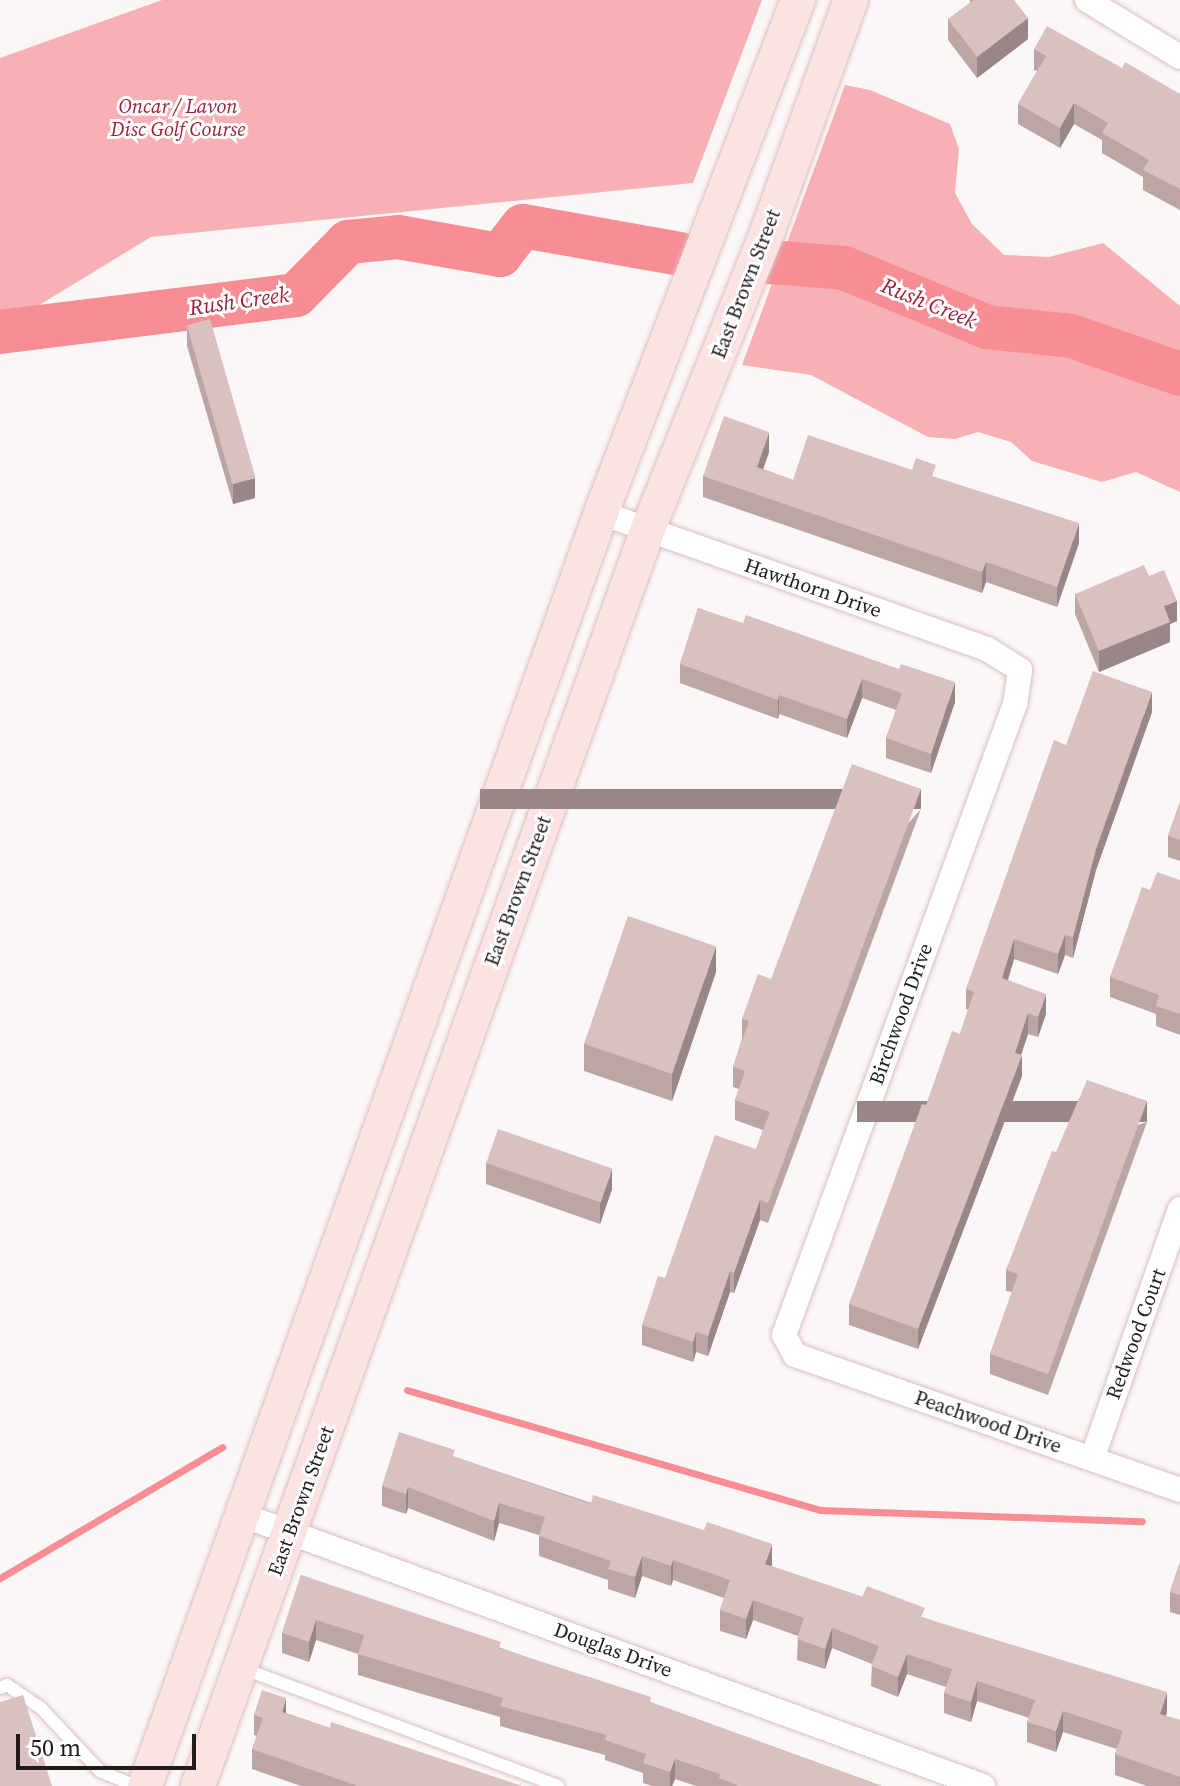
<!DOCTYPE html>
<html>
<head>
<meta charset="utf-8">
<style>
	body { margin:0 }
	#map { position:relative; width:1180px; height:1786px; overflow:hidden; background:#fcf7f7; font-family:"Source Serif 4",serif }
	div>[style] { position:absolute }
	.green>* { inset:0; background:#f7b0b3 }
	.stream>* { height:7px; margin:-3.5px; padding:0 3.5px; transform-origin:3.5px; border-radius:3.5px; background:#f88d94 }
	.river>* { height:44px; margin:-22px; padding:0 22px; transform-origin:22px; border-radius:22px; background:#f88d94 }
	.roads { filter:drop-shadow(0 0 2px #d9bfbf) drop-shadow(0 0 2px #d9bfbf) }
	.lane>* { height:12px; margin:-6px; padding:0 6px; transform-origin:6px; border-radius:6px; background:#fff }
	.street>* { height:24px; margin:-12px; padding:0 12px; transform-origin:12px; border-radius:12px; background:#fff }
	.secondary>* { height:34px; margin:-17px; padding:0 17px; transform-origin:17px; border-radius:17px; background:#fce2e3 }
	.wall>* { inset:0; background:#bba5a5 }
	.shaded-wall>* { inset:0; background:#998686; transform-origin:0 0 }
	.building>* { inset:0; background:#dac0c0; transform-origin:0 0 }
	span { translate:-50% -50%; white-space:nowrap; text-align:center; line-height:1.15; -webkit-text-stroke:6px #fff; paint-order:stroke }
	.park-label { font-size:20px; color:#9d2036; font-style:italic }
	.street-label { font-size:20px; color:#231a1a }
	.water-label { font-size:22px; color:#9d2037; font-style:italic }
	.scale { position:absolute; left:16px; top:1734px; width:180px; height:36px; box-sizing:border-box; border:4px solid #231a1a; border-top:0; padding-left:10px; font-size:24px; line-height:28px; white-space:nowrap; color:#231a1a; -webkit-text-stroke:6px #fff; paint-order:stroke }
</style>
</head>
<body>
<div id="map">
	<div class="green">
		<i style="clip-path:polygon(162px 0,762px 0,693px 183px,151px 237px,0 329px,0 58px)"></i>
		<i style="clip-path:polygon(845px 85px,870px 90px,950px 124px,959px 149px,955px 193px,972px 224px,1004px 255px,1049px 257px,1103px 243px,1180px 306px,1180px 492px,1136px 472px,1102px 482px,1032px 461px,1011px 442px,978px 432px,955px 439px,928px 437px,811px 375px,742px 365px)"></i>
	</div>
	<div class="stream">
		<i style="left:407px;top:1390px;width:430px;rotate:16.2deg"></i>
		<i style="left:820px;top:1510px;width:322px;rotate:2deg"></i>
		<i style="left:0;top:1578px;width:258px;rotate:-30.5deg"></i>
	</div>
	<div class="river">
		<i style="left:770px;top:262px;width:74px;rotate:4.6deg"></i>
		<i style="left:844px;top:268px;width:155px;rotate:22.4deg"></i>
		<i style="left:987px;top:327px;width:84px;rotate:6.1deg"></i>
		<i style="left:1071px;top:336px;width:115px;rotate:19.2deg"></i>
		<i style="left:0;top:332px;width:298px;rotate:-7.1deg"></i>
		<i style="left:296px;top:295px;width:74px;rotate:-45.5deg"></i>
		<i style="left:348px;top:242px;width:50px;rotate:-5.7deg"></i>
		<i style="left:398px;top:237px;width:104px;rotate:10deg"></i>
		<i style="left:500px;top:255px;width:37px;rotate:-52deg"></i>
		<i style="left:523px;top:226px;width:159px;rotate:10.1deg"></i>
	</div>
	<div class="roads">
		<div class="lane">
			<i style="left:244px;top:1669px;width:335px;rotate:20.4deg"></i>
			<i style="left:0;top:1688px;width:8px;rotate:-23deg"></i>
			<i style="left:7px;top:1685px;width:41px;rotate:34.1deg"></i>
			<i style="left:41px;top:1708px;width:86px;rotate:46.9deg"></i>
			<i style="left:100px;top:1771px;width:38px;rotate:23deg"></i>
		</div>
		<div class="street">
			<i style="left:1087px;top:0;width:109px;rotate:31.5deg"></i>
			<i style="left:601px;top:513px;width:409px;rotate:19.4deg"></i>
			<i style="left:987px;top:649px;width:39px;rotate:32deg"></i>
			<i style="left:1020px;top:670px;width:34px;rotate:98deg"></i>
			<i style="left:1015px;top:704px;width:672px;rotate:110.11deg"></i>
			<i style="left:784px;top:1335px;width:23px;rotate:61deg"></i>
			<i style="left:795px;top:1355px;width:408px;rotate:19.3deg"></i>
			<i style="left:1092px;top:1459px;width:265px;rotate:-70.6deg"></i>
			<i style="left:242px;top:1515px;width:789px;rotate:20.09deg"></i>
		</div>
		<div class="secondary">
			<i style="left:145px;top:1786px;width:1352px;rotate:-70.29deg"></i>
			<i style="left:601px;top:513px;width:550px;rotate:-68.99deg"></i>
			<i style="left:198px;top:1786px;width:1335px;rotate:-70.3deg"></i>
			<i style="left:648px;top:529px;width:322px;rotate:-68.1deg"></i>
			<i style="left:768px;top:230px;width:245px;rotate:-70.2deg"></i>
		</div>
	</div>
	<div class="wall">
		<i style="clip-path:polygon(970px 0,1014px 0,1028px 39px,977px 78px,948px 40px,948px 19px,970px 3px)"></i>
		<i style="clip-path:polygon(1034px 49px,1122px 68px,1180px 94px,1180px 210px,1143px 190px,1143px 177px,1102px 153px,1102px 140px,1074px 124px,1060px 148px,1018px 124px,1018px 104px,1037px 71px,1034px 70px)"></i>
		<i style="clip-path:polygon(187px 325px,255px 498px,233px 504px,187px 346px)"></i>
		<i style="clip-path:polygon(769px 452px,763px 469px,793px 480px,936px 478px,1079px 543px,1057px 607px,986px 582px,982px 593px,703px 497px,703px 476px)"></i>
		<i style="clip-path:polygon(1149px 576px,1177px 621px,1170px 624px,1170px 642px,1099px 672px,1075px 614px,1075px 594px)"></i>
		<i style="clip-path:polygon(698px 608px,955px 702px,931px 773px,886px 758px,886px 738px,896px 710px,862px 698px,847px 738px,779px 714px,778px 719px,680px 683px,680px 664px)"></i>
		<i style="clip-path:polygon(1152px 712px,1096px 870px,1073px 958px,1065px 955px,1058px 974px,1014px 959px,1008px 980px,1046px 1014px,1038px 1037px,1028px 1034px,1021px 1055px,1022px 1076px,918px 1349px,849px 1325px,849px 1304px,926px 1105px,960px 1034px,968px 1010px,966px 1009px,966px 989px,1066px 745px)"></i>
		<i style="clip-path:polygon(1180px 802px,1180px 861px,1168px 857px,1168px 836px)"></i>
		<i style="clip-path:polygon(921px 809px,768px 1223px,760px 1220px,734px 1293px,730px 1292px,708px 1356px,696px 1352px,693px 1362px,642px 1345px,642px 1325px,665px 1278px,756px 1149px,763px 1130px,735px 1120px,735px 1100px,739px 1089px,733px 1087px,733px 1067px,742px 1039px,742px 1019px,771px 979px)"></i>
		<i style="clip-path:polygon(1180px 880px,1180px 1035px,1156px 1026px,1156px 1014px,1110px 997px,1110px 977px,1150px 890px)"></i>
		<i style="clip-path:polygon(716px 972px,672px 1101px,584px 1071px,584px 1044px)"></i>
		<i style="clip-path:polygon(1147px 1122px,1048px 1395px,990px 1374px,990px 1354px,1012px 1292px,1006px 1291px,1006px 1270px,1056px 1152px)"></i>
		<i style="clip-path:polygon(486px 1163px,612px 1189px,600px 1224px,486px 1184px)"></i>
		<i style="clip-path:polygon(455px 1457px,772px 1564px,771px 1566px,925px 1618px,1167px 1712px,1166px 1716px,1180px 1720px,1180px 1786px,1147px 1786px,1115px 1775px,1115px 1754px,1117px 1749px,1063px 1732px,1056px 1752px,1027px 1742px,1027px 1722px,1029px 1718px,977px 1701px,971px 1722px,944px 1713px,944px 1693px,946px 1687px,907px 1674px,898px 1697px,871px 1686px,872px 1664px,832px 1648px,825px 1669px,797px 1660px,798px 1636px,753px 1620px,746px 1639px,720px 1631px,720px 1610px,724px 1598px,673px 1580px,671px 1586px,642px 1576px,635px 1598px,608px 1589px,608px 1580px,539px 1556px,539px 1535px,499px 1523px,494px 1541px,408px 1508px,406px 1514px,382px 1506px,382px 1486px)"></i>
		<i style="clip-path:polygon(1180px 1562px,1180px 1615px,1170px 1612px,1170px 1592px)"></i>
		<i style="clip-path:polygon(301px 1575px,501px 1648px,882px 1786px,696px 1786px,675px 1779px,672px 1786px,652px 1786px,643px 1783px,643px 1773px,605px 1760px,605px 1755px,500px 1726px,500px 1717px,358px 1675px,358px 1654px,316px 1640px,309px 1662px,282px 1653px,282px 1633px)"></i>
		<i style="clip-path:polygon(286px 1713px,330px 1728px,522px 1786px,301px 1786px,252px 1769px,252px 1749px,257px 1736px,254px 1735px,254px 1715px)"></i>
	</div>
	<div class="shaded-wall">
		<i style="clip-path:polygon(1028px 18px,1028px 39px,977px 78px,977px 57px)"></i>
		<i style="clip-path:polygon(1074px 103px,1074px 124px,1060px 148px,1060px 128px)"></i>
		<i style="clip-path:polygon(769px 432px,769px 452px,757px 487px,757px 467px)"></i>
		<i style="clip-path:polygon(255px 478px,255px 498px,233px 504px,233px 484px)"></i>
		<i style="clip-path:polygon(1079px 523px,1079px 543px,1057px 607px,1057px 587px)"></i>
		<i style="clip-path:polygon(986px 562px,986px 582px,982px 593px,982px 572px)"></i>
		<i style="clip-path:polygon(1177px 601px,1177px 621px,1170px 624px,1170px 642px,1099px 672px,1099px 651px,1164px 606px)"></i>
		<i style="clip-path:polygon(862px 679px,862px 698px,847px 738px,847px 719px)"></i>
		<i style="clip-path:polygon(955px 682px,955px 702px,931px 773px,931px 754px)"></i>
		<i style="clip-path:polygon(1152px 692px,1152px 712px,1096px 870px,1073px 958px,1073px 937px,1096px 849px)"></i>
		<i style="clip-path:polygon(779px 695px,779px 714px,778px 719px,778px 700px)"></i>
		<i style="left:921px;top:789px;width:20px;height:441px;rotate:90deg"></i>
		<i style="clip-path:polygon(1065px 935px,1065px 955px,1058px 974px,1058px 954px)"></i>
		<i style="clip-path:polygon(1014px 939px,1014px 959px,1002px 999px,1002px 978px)"></i>
		<i style="clip-path:polygon(716px 946px,716px 972px,672px 1101px,672px 1074px)"></i>
		<i style="clip-path:polygon(1046px 994px,1046px 1014px,1038px 1037px,1038px 1017px)"></i>
		<i style="clip-path:polygon(1028px 1013px,1028px 1034px,1015px 1073px,1015px 1053px)"></i>
		<i style="clip-path:polygon(1022px 1055px,1022px 1076px,918px 1349px,918px 1329px)"></i>
		<i style="left:1147px;top:1101px;width:21px;height:290px;rotate:90deg"></i>
		<i style="clip-path:polygon(612px 1169px,612px 1189px,600px 1224px,600px 1203px)"></i>
		<i style="clip-path:polygon(760px 1200px,760px 1220px,734px 1293px,734px 1273px)"></i>
		<i style="clip-path:polygon(730px 1271px,730px 1292px,708px 1356px,708px 1336px)"></i>
		<i style="clip-path:polygon(696px 1332px,696px 1352px,693px 1362px,693px 1342px)"></i>
		<i style="clip-path:polygon(408px 1487px,408px 1508px,406px 1514px,406px 1494px)"></i>
		<i style="clip-path:polygon(499px 1503px,499px 1523px,494px 1541px,494px 1521px)"></i>
		<i style="clip-path:polygon(772px 1544px,772px 1564px,765px 1584px,765px 1564px)"></i>
		<i style="clip-path:polygon(642px 1556px,642px 1576px,635px 1598px,635px 1577px)"></i>
		<i style="clip-path:polygon(673px 1560px,673px 1580px,671px 1586px,671px 1566px)"></i>
		<i style="clip-path:polygon(753px 1600px,753px 1620px,746px 1639px,746px 1619px)"></i>
		<i style="clip-path:polygon(316px 1620px,316px 1640px,309px 1662px,309px 1642px)"></i>
		<i style="clip-path:polygon(832px 1628px,832px 1648px,825px 1669px,825px 1649px)"></i>
		<i style="clip-path:polygon(907px 1654px,907px 1674px,898px 1697px,898px 1677px)"></i>
		<i style="clip-path:polygon(977px 1681px,977px 1701px,971px 1722px,971px 1702px)"></i>
		<i style="clip-path:polygon(1167px 1692px,1167px 1712px,1160px 1734px,1160px 1714px)"></i>
		<i style="clip-path:polygon(286px 1698px,286px 1718px,282px 1712px)"></i>
		<i style="clip-path:polygon(1063px 1711px,1063px 1732px,1056px 1752px,1056px 1731px)"></i>
		<i style="clip-path:polygon(675px 1759px,675px 1779px,672px 1786px,670px 1786px,670px 1772px)"></i>
	</div>
	<div class="building">
		<i style="clip-path:polygon(974px 0,1014px 0,1028px 18px,977px 57px,948px 19px)"></i>
		<i style="clip-path:polygon(1047px 26px,1122px 68px,1125px 62px,1180px 94px,1180px 189px,1143px 170px,1149px 160px,1102px 133px,1108px 123px,1074px 103px,1060px 128px,1018px 104px,1046px 56px,1034px 49px)"></i>
		<i style="left:210px;top:319px;width:165px;height:24px;rotate:74deg"></i>
		<i style="clip-path:polygon(724px 416px,769px 432px,757px 467px,793px 480px,808px 435px,912px 470px,916px 458px,936px 465px,932px 476px,1079px 523px,1057px 587px,986px 562px,982px 572px,703px 476px)"></i>
		<i style="clip-path:polygon(1144px 565px,1149px 576px,1164px 570px,1177px 601px,1164px 606px,1170px 622px,1099px 651px,1075px 594px)"></i>
		<i style="clip-path:polygon(698px 608px,743px 623px,746px 615px,899px 669px,901px 664px,955px 682px,931px 754px,886px 738px,902px 693px,862px 679px,847px 719px,779px 695px,778px 700px,680px 664px)"></i>
		<i style="clip-path:polygon(1093px 671px,1152px 692px,1096px 849px,1073px 937px,1065px 935px,1058px 954px,1014px 939px,1002px 978px,1046px 994px,1038px 1017px,1028px 1013px,1015px 1053px,1022px 1055px,918px 1329px,849px 1304px,922px 1104px,926px 1105px,952px 1031px,960px 1034px,974px 992px,966px 989px,1054px 740px,1066px 745px)"></i>
		<i style="clip-path:polygon(852px 764px,921px 789px,768px 1203px,760px 1200px,734px 1273px,730px 1271px,708px 1336px,696px 1332px,693px 1342px,642px 1325px,658px 1276px,665px 1278px,715px 1135px,756px 1149px,770px 1112px,735px 1100px,745px 1071px,733px 1067px,749px 1021px,742px 1019px,758px 974px,771px 979px)"></i>
		<i style="clip-path:polygon(1180px 802px,1180px 840px,1168px 836px)"></i>
		<i style="clip-path:polygon(1157px 872px,1180px 880px,1180px 1014px,1156px 1006px,1159px 995px,1110px 977px,1142px 887px,1150px 890px)"></i>
		<i style="left:628px;top:916px;width:93px;height:135px;rotate:19deg"></i>
		<i style="clip-path:polygon(1087px 1080px,1147px 1101px,1048px 1374px,990px 1354px,1018px 1274px,1006px 1270px,1052px 1151px,1056px 1152px)"></i>
		<i style="left:498px;top:1129px;width:121px;height:36px;rotate:19deg"></i>
		<i style="clip-path:polygon(399px 1432px,455px 1450px,453px 1456px,591px 1504px,593px 1495px,704px 1530px,707px 1522px,772px 1544px,765px 1564px,862px 1597px,867px 1586px,925px 1608px,921px 1617px,1167px 1692px,1160px 1714px,1180px 1720px,1180px 1777px,1115px 1754px,1123px 1731px,1063px 1711px,1056px 1731px,1027px 1722px,1035px 1700px,977px 1681px,971px 1702px,944px 1693px,952px 1669px,907px 1654px,898px 1677px,871px 1666px,879px 1646px,832px 1628px,825px 1649px,797px 1639px,804px 1618px,753px 1600px,746px 1619px,720px 1610px,730px 1580px,673px 1560px,671px 1566px,642px 1556px,635px 1577px,608px 1569px,611px 1561px,539px 1536px,545px 1517px,499px 1503px,494px 1521px,408px 1487px,406px 1494px,382px 1486px)"></i>
		<i style="clip-path:polygon(1180px 1562px,1180px 1595px,1170px 1592px)"></i>
		<i style="clip-path:polygon(301px 1575px,501px 1642px,499px 1648px,651px 1697px,650px 1702px,882px 1786px,739px 1786px,719px 1778px,720px 1774px,675px 1759px,670px 1772px,643px 1763px,646px 1754px,605px 1740px,607px 1735px,500px 1706px,503px 1698px,358px 1654px,364px 1635px,316px 1620px,309px 1642px,282px 1633px)"></i>
		<i style="clip-path:polygon(262px 1690px,286px 1698px,282px 1712px,330px 1728px,331px 1722px,522px 1786px,358px 1786px,252px 1749px,263px 1718px,254px 1715px)"></i>
		<i style="clip-path:polygon(23px 1695px,52px 1786px,0 1786px,0 1702px)"></i>
	</div>
	<div class="park-label">
		<span style="left:178px;top:118px">Oncar / Lavon<br>Disc Golf Course</span>
	</div>
	<div class="street-label">
		<span style="left:746px;top:284px;rotate:-69deg">East Brown Street</span>
		<span style="left:813px;top:588px;rotate:19deg">Hawthorn Drive</span>
		<span style="left:518px;top:891px;rotate:-70deg">East Brown Street</span>
		<span style="left:901px;top:1014px;rotate:-70deg">Birchwood Drive</span>
		<span style="left:1136px;top:1334px;rotate:-70deg">Redwood Court</span>
		<span style="left:988px;top:1422px;rotate:19deg">Peachwood Drive</span>
		<span style="left:301px;top:1501px;rotate:-70deg">East Brown Street</span>
		<span style="left:613px;top:1650px;rotate:20deg">Douglas Drive</span>
	</div>
	<div class="water-label">
		<span style="left:239px;top:301px;rotate:-8deg">Rush Creek</span>
		<span style="left:929px;top:303px;rotate:22deg">Rush Creek</span>
	</div>
	<div class="scale">50 m</div>
</div>
</body>
</html>
